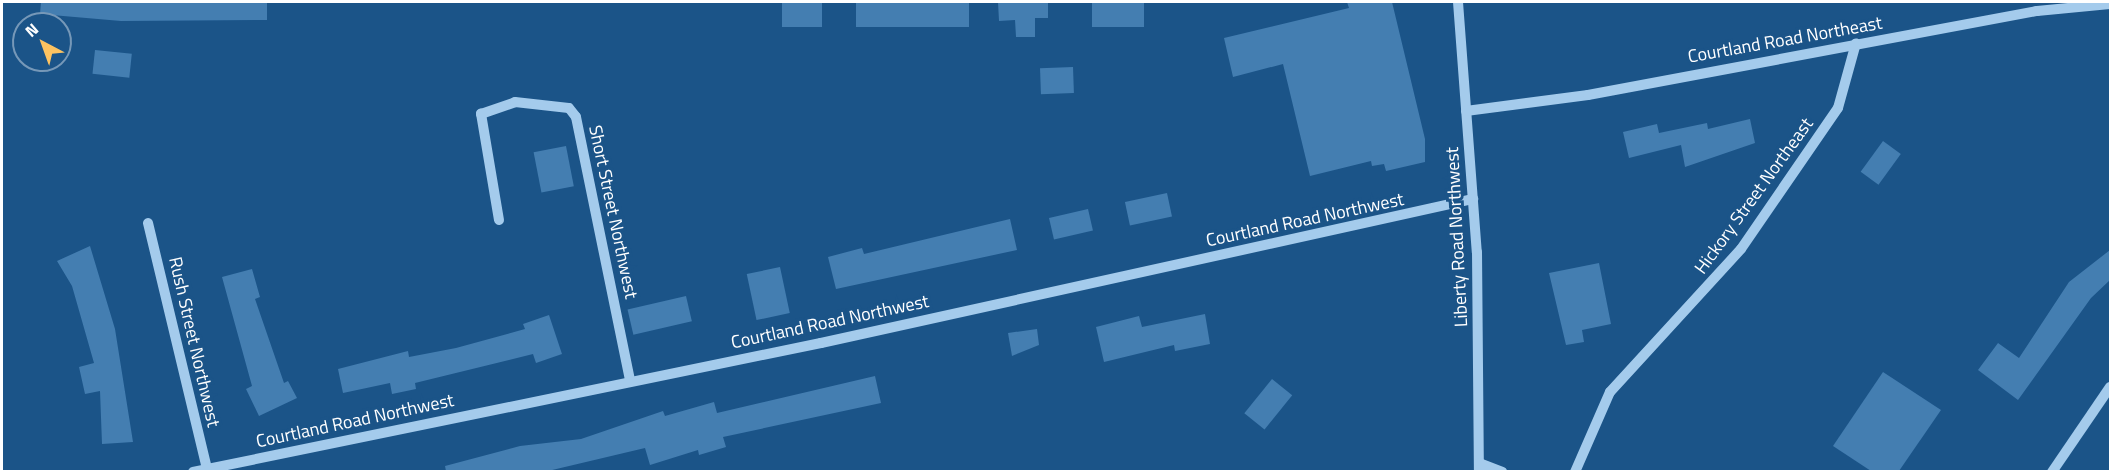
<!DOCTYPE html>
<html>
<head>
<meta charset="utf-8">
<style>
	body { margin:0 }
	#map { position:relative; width:2112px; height:473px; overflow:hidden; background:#1b5488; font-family:"Titillium Web",sans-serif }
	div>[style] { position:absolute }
	.building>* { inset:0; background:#447eb1; transform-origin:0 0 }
	.minor>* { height:10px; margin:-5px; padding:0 5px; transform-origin:5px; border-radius:5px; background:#a4cbec }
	span { translate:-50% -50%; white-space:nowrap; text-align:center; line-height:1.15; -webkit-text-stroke:6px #1b5488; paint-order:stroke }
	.street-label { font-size:18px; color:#fff }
	.frame { position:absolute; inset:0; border:3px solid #fff; pointer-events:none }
	.north { position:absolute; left:12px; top:12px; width:60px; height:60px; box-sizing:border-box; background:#1b5488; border:2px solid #7698b8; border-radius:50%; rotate:319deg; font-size:16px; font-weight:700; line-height:24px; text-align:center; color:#fff }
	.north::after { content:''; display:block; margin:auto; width:21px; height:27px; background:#fdc361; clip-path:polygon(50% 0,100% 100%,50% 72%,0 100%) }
</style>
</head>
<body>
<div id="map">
	<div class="building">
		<i style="clip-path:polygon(41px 2px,267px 2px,267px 20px,121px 21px,40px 14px)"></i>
		<i style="left:782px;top:2px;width:40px;height:25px"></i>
		<i style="left:856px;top:2px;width:113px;height:25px"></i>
		<i style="clip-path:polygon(998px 2px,1048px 2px,1048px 18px,1035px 18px,1035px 37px,1016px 37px,1015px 20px,999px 21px)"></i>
		<i style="left:1092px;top:2px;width:52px;height:25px"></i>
		<i style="clip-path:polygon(1347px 2px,1392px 2px,1425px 139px,1425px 162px,1386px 171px,1384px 164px,1372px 166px,1371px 161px,1310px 176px,1283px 64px,1233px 77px,1224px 38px,1349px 8px)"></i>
		<i style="left:95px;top:50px;width:37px;height:24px;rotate:6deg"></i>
		<i style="left:1073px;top:67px;width:26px;height:33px;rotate:88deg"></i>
		<i style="clip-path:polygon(1750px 119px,1755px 143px,1685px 167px,1681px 145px,1629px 158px,1623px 132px,1657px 124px,1659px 133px,1707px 123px,1708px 129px)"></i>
		<i style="left:1883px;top:141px;width:22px;height:38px;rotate:36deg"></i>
		<i style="left:566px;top:146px;width:41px;height:33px;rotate:79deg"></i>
		<i style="left:1167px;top:193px;width:24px;height:43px;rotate:78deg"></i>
		<i style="left:1088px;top:209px;width:22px;height:40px;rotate:77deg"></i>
		<i style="clip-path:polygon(1010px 219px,1017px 250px,836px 289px,828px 257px,862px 248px,864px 254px)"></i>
		<i style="clip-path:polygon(90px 246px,115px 329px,133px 442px,102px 444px,100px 391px,85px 394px,79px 367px,94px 363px,72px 286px,57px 261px)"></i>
		<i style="clip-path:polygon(2110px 250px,2110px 280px,2091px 298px,2018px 400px,1978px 370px,1998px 343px,2019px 358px,2069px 282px)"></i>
		<i style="clip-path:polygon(1599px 263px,1611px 324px,1582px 330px,1584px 342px,1566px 345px,1549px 273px)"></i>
		<i style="left:780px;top:267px;width:47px;height:34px;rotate:78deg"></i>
		<i style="clip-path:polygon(252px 269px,260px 297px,255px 299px,284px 383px,288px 381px,297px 398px,259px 416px,246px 389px,252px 386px,222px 277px)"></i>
		<i style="left:686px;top:296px;width:26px;height:60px;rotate:77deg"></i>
		<i style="clip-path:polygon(1205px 314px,1210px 344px,1175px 351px,1174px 345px,1104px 362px,1096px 327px,1139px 316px,1142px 327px)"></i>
		<i style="clip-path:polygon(549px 315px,562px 354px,536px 363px,533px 354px,415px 383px,416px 389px,392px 394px,390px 383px,343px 393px,338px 369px,408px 351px,409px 357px,456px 348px,525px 329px,523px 324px)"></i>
		<i style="clip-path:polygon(1037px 329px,1039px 345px,1012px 356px,1008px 333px)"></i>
		<i style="clip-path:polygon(1883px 372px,1941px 410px,1899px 471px,1871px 471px,1833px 446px)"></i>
		<i style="clip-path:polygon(875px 376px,881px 403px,723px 437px,726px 447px,699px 455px,698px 450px,650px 465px,645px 448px,548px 471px,446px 471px,445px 466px,520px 446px,581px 439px,663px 411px,665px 416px,714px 402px,717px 413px)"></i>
		<i style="left:1272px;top:379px;width:26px;height:44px;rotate:39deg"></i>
	</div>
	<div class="minor">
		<i style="left:1458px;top:2px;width:251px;rotate:85.7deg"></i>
		<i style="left:1477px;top:252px;width:220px;rotate:89.5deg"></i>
		<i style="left:1466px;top:111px;width:123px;rotate:-7.5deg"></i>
		<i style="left:1588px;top:95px;width:457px;rotate:-10.6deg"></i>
		<i style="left:2037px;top:11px;width:73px;rotate:-5.5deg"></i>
		<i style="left:499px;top:220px;width:108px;rotate:-99.6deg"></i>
		<i style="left:481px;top:114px;width:36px;rotate:-19deg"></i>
		<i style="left:515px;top:102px;width:54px;rotate:6.3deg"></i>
		<i style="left:569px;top:108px;width:11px;rotate:52deg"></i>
		<i style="left:576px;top:117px;width:269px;rotate:78.4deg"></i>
		<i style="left:148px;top:223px;width:253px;rotate:76.5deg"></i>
		<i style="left:1479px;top:463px;width:25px;rotate:21deg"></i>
		<i style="left:193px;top:472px;width:641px;rotate:-11.61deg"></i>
		<i style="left:821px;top:343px;width:668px;rotate:-12.45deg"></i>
		<i style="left:1575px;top:472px;width:87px;rotate:-66.4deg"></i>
		<i style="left:1610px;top:392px;width:194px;rotate:-47.5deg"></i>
		<i style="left:1741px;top:249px;width:171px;rotate:-55.5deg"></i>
		<i style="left:1838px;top:108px;width:67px;rotate:-74.5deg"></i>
		<i style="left:2052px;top:472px;width:103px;rotate:-55.7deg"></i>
	</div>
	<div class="street-label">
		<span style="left:1785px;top:40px;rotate:-10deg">Courtland Road Northeast</span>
		<span style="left:1754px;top:196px;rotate:-54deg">Hickory Street Northeast</span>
		<span style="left:613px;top:212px;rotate:78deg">Short Street Northwest</span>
		<span style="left:1305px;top:220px;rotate:-12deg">Courtland Road Northwest</span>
		<span style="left:1457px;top:237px;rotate:-93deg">Liberty Road Northwest</span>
		<span style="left:830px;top:322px;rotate:-12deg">Courtland Road Northwest</span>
		<span style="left:194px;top:342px;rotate:77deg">Rush Street Northwest</span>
		<span style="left:355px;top:421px;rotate:-12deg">Courtland Road Northwest</span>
	</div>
	<div class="frame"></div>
	<div class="north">N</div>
</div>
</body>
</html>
